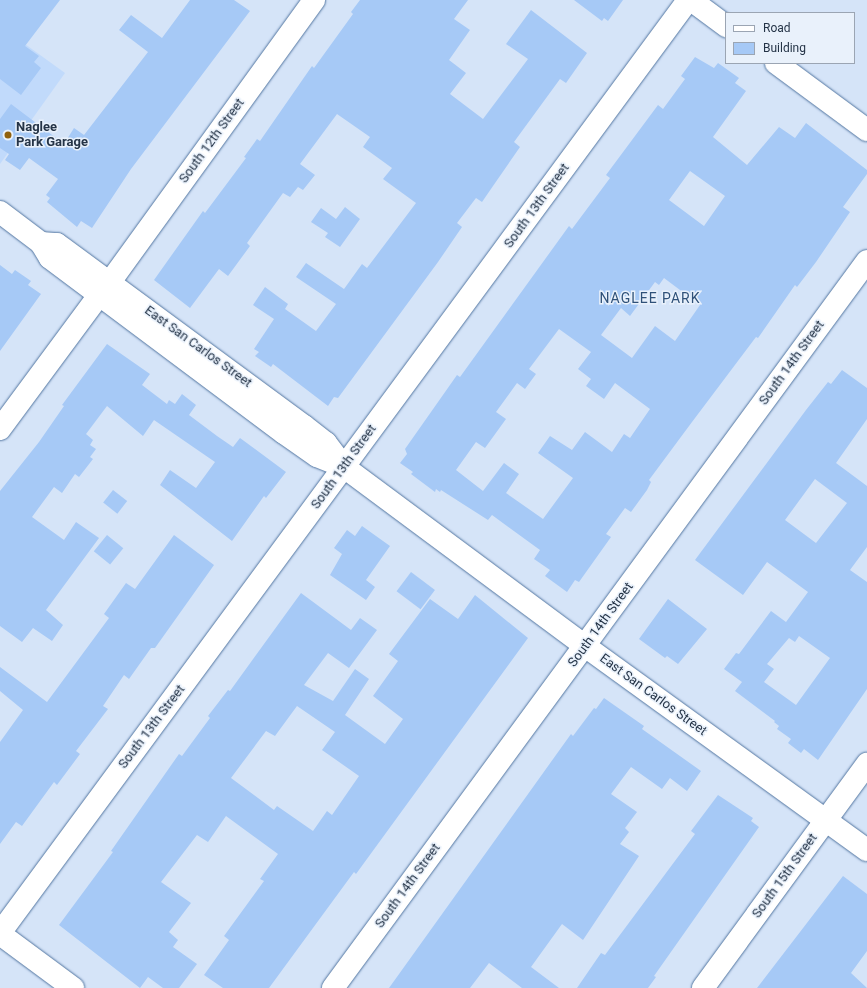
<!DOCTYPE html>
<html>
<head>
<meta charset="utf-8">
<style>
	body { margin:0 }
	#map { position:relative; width:867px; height:988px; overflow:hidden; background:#d5e4f8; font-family:Roboto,sans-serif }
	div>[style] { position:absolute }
	.built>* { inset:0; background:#c1dafb }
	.building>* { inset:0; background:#a6c9f6; transform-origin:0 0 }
	.roads { filter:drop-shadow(0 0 1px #5376a1) drop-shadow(0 0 1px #5376a1) }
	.minor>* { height:22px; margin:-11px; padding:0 11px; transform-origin:11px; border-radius:11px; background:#fff }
	.dots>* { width:11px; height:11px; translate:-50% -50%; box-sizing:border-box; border:2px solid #e9f1fb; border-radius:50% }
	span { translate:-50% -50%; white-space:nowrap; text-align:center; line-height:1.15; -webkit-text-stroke:3px #e9f1fb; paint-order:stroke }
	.poi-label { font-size:13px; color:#253447; font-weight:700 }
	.left { translate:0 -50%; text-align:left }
	.street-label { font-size:13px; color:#253447 }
	.neighbourhood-label { font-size:14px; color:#2f5179; letter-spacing:1px }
	.legend { position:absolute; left:725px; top:12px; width:130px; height:52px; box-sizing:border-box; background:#e9f1fb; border:1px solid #9ba5b3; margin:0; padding:5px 7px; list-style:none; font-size:12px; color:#253447 }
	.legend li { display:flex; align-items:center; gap:8px; height:20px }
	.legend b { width:20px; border:1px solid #9ba5b3 }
</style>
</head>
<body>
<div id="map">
	<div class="built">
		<i style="clip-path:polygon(0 26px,65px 73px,0 164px)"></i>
	</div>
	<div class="building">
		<i style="clip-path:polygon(0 0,60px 0,25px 46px,39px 56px,34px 62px,41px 68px,21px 95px,0 79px)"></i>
		<i style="clip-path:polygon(190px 0,234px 0,250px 11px,131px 169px,92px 228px,81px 221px,77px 227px,47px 202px,50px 198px,46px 195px,58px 179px,29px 158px,20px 170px,5px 160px,9px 154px,0 148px,0 119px,11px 104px,64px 144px,74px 128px,84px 135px,148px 52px,119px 30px,131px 15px,162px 38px)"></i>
		<i style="clip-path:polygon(360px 0,468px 0,454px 19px,470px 30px,449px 60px,466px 73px,450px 94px,483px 119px,528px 59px,506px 44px,531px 10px,587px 53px,566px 83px,560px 79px,514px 142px,520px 147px,493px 186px,482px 202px,476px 198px,457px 223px,462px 227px,438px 262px,338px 398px,334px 397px,328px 406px,273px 364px,271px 367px,255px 356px,259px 352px,254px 349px,274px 319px,253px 305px,265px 287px,288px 304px,285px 309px,316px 331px,336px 304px,296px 277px,306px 263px,344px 289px,362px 264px,367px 268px,416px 203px,383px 179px,392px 168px,363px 147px,370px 137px,337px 114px,300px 164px,315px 175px,303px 190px,298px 187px,290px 197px,283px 193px,247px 243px,250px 246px,228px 276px,219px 269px,190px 308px,154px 280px,203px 211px,205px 213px,246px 158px,244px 157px,257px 139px,260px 141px,312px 66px,314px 68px,353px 14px,351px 12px)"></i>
		<i style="clip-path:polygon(574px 0,623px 0,608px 21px,604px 18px,602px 21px)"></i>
		<i style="clip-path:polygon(evenodd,695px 57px,714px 68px,718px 63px,739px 78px,735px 83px,746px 91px,713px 137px,747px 165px,779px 127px,795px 138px,806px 123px,867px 170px,867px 174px,843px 207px,850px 212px,816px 262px,797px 287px,795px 285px,758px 338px,756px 337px,692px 422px,649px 480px,651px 482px,647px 490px,631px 512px,625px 508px,606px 534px,611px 537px,579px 582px,575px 580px,567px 592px,545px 576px,550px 570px,534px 559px,540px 550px,492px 515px,488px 520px,441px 490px,440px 492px,436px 489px,435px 492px,411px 474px,413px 472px,400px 463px,407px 454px,405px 449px,457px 375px,460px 377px,569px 226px,572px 229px,610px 178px,606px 175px,658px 105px,663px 109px,685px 79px,681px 76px,695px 57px,690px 171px,725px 196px,704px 226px,669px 200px,690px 171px,695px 57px,664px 278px,700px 305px,675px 341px,655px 326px,632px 358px,601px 335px,621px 308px,630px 316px,655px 282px,659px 285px,664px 278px,695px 57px,559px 329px,591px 352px,578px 369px,591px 379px,586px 386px,604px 399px,615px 383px,650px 409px,630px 438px,624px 434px,612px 452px,585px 432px,572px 450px,550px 436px,538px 453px,573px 478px,543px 519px,506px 493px,519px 474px,504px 463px,483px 491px,456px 470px,476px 442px,485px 448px,506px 419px,496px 412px,517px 383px,525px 389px,536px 374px,529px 369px,559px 329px)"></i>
		<i style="clip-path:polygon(345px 207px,360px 219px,340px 247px,325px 237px,328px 233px,311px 222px,321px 208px,336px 219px)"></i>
		<i style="clip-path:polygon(0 265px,12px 274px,15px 270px,31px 281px,28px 285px,41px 294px,0 351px)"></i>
		<i style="clip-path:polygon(107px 344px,150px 374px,142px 385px,167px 404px,169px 400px,175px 404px,182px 394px,196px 405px,189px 415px,217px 436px,233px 447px,240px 438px,286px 472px,266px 498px,264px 496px,232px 541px,160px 485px,170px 470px,196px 488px,215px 462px,154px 420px,143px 436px,107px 406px,86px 434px,93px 440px,90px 445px,96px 449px,90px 457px,93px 459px,79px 477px,75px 474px,62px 493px,54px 487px,32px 517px,64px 540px,76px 522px,99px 538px,46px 610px,63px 625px,52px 641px,33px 628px,22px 642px,0 626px,0 491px,39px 442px,64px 406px,62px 405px)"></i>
		<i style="clip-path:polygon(evenodd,842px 370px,867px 388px,867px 419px,836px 463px,867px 486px,867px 547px,850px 570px,867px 582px,867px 689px,818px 760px,804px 749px,801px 753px,788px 743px,791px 739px,777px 729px,779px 726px,774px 722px,775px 721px,735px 691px,742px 682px,724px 669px,736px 653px,739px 654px,771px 611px,786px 622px,808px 592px,767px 562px,743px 595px,695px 560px,806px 410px,828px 382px,831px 384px,842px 370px,815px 479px,847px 503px,816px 543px,785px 520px,815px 479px,842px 370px,799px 636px,830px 658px,796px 705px,764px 682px,774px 669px,767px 664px,789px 638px,795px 642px,799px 636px)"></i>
		<i style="left:113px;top:490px;width:18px;height:16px;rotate:38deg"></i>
		<i style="clip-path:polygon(362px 526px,390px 546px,366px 580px,375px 587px,366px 600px,330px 575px,342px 554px,334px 548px,347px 530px,355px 536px)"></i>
		<i style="left:107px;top:535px;width:21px;height:21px;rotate:39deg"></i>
		<i style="clip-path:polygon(174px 535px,214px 565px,155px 648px,151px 648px,129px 679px,124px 675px,103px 706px,108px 709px,76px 751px,80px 754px,57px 785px,54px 782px,22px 826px,16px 822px,0 844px,0 742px,23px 710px,0 691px,0 667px,47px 702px,109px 618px,104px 614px,126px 583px,135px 589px)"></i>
		<i style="left:411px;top:572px;width:30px;height:24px;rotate:37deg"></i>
		<i style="clip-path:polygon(evenodd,301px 593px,351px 630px,360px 618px,377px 630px,349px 668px,328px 653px,304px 685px,333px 701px,355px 669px,369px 679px,345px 715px,385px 744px,403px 719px,373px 696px,398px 661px,389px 654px,430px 599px,458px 619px,475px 595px,528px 638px,356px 874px,354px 872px,269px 988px,223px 988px,204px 975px,229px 940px,224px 936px,264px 881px,260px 879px,278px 854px,226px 816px,208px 842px,197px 835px,161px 882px,191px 903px,169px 932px,178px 940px,173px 947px,197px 964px,179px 988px,163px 988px,148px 977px,140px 988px,59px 925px,113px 852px,111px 851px,179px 754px,182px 756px,210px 718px,208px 716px,228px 690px,230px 691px,301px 593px,297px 706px,335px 732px,322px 750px,359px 776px,332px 815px,327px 811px,313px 831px,277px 806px,274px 810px,231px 778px,266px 731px,275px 736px,297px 706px)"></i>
		<i style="clip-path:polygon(668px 599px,707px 629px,678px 664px,667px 656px,665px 658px,639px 639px)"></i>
		<i style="clip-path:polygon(604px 698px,644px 726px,642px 729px,701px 771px,687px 791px,670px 778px,662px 789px,631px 767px,611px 794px,637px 812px,625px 828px,629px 832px,620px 844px,639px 856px,583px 940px,562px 924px,531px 967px,559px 988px,522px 988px,489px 963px,470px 988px,389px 988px,571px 734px,573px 736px,594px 708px,596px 709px)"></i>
		<i style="clip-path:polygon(718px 795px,753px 818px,751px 821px,759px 827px,654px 976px,656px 977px,648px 988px,577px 988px,601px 953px,605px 955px,695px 834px,691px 831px)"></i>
		<i style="clip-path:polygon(843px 876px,867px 894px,867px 951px,851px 973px,867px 988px,757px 988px)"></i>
	</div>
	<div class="roads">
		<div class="minor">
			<i style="left:691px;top:0;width:44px;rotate:36.6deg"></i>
			<i style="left:776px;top:63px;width:113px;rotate:36.4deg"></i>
			<i style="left:0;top:212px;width:51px;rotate:37.1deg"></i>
			<i style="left:41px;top:243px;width:17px;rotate:59deg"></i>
			<i style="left:50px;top:258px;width:292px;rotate:36.8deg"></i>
			<i style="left:284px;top:433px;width:40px;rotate:34.9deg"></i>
			<i style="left:317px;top:456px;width:29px;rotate:22deg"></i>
			<i style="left:344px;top:467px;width:300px;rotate:36.6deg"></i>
			<i style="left:585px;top:646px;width:348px;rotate:35.9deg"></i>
			<i style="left:41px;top:243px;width:16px;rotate:4deg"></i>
			<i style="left:57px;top:244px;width:307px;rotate:36.4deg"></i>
			<i style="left:304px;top:426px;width:28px;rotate:38deg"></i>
			<i style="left:326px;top:443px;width:30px;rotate:53deg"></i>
			<i style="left:110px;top:282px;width:348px;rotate:-54.1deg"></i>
			<i style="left:0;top:429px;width:167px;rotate:-53.5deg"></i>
			<i style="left:0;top:933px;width:1159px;rotate:-53.59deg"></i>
			<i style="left:0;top:934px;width:91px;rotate:36.5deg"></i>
			<i style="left:333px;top:988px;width:902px;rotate:-53.7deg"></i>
			<i style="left:703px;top:988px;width:278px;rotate:-53.8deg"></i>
		</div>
	</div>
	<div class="dots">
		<i style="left:8px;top:135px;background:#90610d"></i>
	</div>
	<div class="poi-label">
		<span class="left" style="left:16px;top:135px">Naglee<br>Park Garage</span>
	</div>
	<div class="street-label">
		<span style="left:212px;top:141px;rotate:-54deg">South 12th Street</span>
		<span style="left:537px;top:206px;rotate:-54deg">South 13th Street</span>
		<span style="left:198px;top:347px;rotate:36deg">East San Carlos Street</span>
		<span style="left:792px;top:363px;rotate:-54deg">South 14th Street</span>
		<span style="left:344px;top:467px;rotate:-54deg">South 13th Street</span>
		<span style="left:601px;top:625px;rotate:-54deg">South 14th Street</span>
		<span style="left:653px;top:695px;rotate:36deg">East San Carlos Street</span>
		<span style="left:152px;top:727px;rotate:-53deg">South 13th Street</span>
		<span style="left:785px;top:876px;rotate:-54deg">South 15th Street</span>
		<span style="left:408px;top:886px;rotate:-54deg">South 14th Street</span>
	</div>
	<div class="neighbourhood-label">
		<span style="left:650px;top:298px">NAGLEE PARK</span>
	</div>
	<ul class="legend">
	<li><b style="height:5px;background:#fff"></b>Road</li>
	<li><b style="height:11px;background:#a6c9f6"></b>Building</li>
	</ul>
</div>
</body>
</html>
